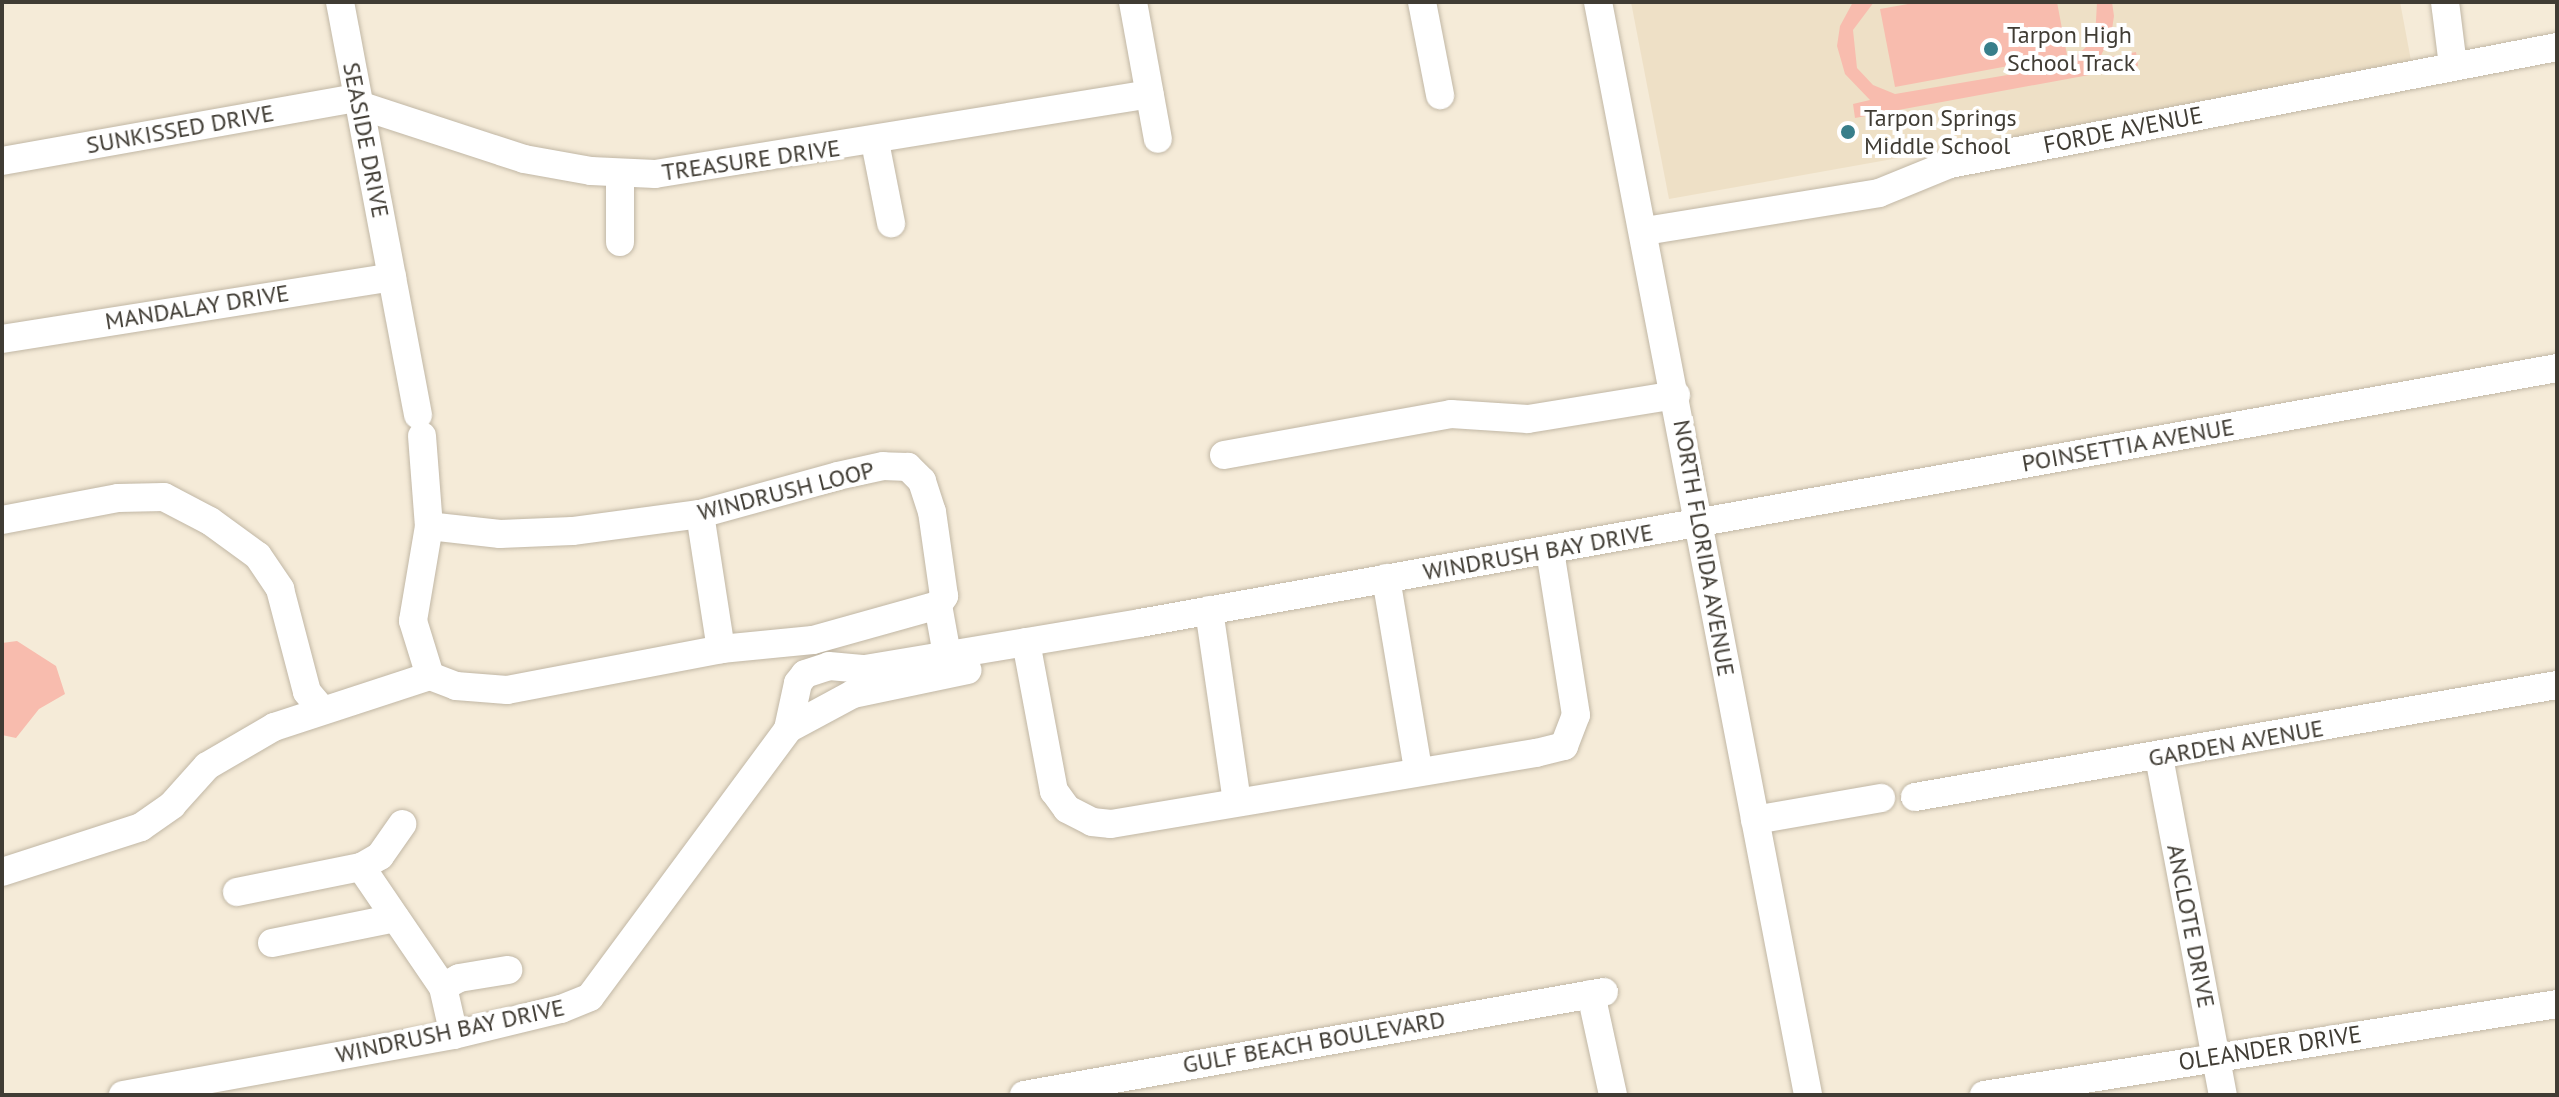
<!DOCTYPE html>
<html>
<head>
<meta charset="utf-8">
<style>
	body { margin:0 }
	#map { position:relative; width:2559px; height:1097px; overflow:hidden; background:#f5ebd8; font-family:"PT Sans",sans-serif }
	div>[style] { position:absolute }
	.built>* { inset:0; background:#eee0c6 }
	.green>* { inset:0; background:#f8bcae }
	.roads { filter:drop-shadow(0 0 2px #c1b7a5) drop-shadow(0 0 2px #c1b7a5) }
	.minor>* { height:28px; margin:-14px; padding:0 14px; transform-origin:14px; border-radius:14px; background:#fff }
	.dots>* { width:22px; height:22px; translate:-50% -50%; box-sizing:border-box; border:4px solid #fff; border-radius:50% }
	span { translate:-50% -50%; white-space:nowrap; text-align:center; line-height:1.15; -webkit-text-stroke:8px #fff; paint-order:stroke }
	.poi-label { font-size:24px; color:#403c34 }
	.left { translate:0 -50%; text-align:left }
	.street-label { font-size:24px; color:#403c34 }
	.frame { position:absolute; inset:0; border:4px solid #403c34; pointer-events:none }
</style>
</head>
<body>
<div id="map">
	<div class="built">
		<i style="clip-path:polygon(1631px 2px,2400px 2px,2412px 66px,1669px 199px)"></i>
	</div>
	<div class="green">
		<i style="clip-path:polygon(1853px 2px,1874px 2px,1853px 30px,1857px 68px,1873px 85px,1895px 94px,2066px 65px,2095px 39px,2097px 2px,2112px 2px,2114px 16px,2111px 36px,2099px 59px,2136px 52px,2138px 66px,1855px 118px,1853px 104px,1870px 100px,1845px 74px,1837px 46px,1840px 26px)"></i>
		<i style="clip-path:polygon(1919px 2px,2057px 2px,2067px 55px,1895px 87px,1880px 9px)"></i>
		<i style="clip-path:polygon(17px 641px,56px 666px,65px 694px,39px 709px,16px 738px,2px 735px,2px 643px)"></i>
	</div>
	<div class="roads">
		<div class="minor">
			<i style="left:340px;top:2px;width:420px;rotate:79.3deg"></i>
			<i style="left:1133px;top:2px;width:139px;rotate:79.7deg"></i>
			<i style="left:1422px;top:2px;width:95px;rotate:79deg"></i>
			<i style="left:1598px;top:2px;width:1113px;rotate:79.12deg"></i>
			<i style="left:2445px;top:2px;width:64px;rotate:82.8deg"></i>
			<i style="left:359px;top:105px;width:174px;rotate:18.1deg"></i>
			<i style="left:524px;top:159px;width:68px;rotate:10.2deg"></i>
			<i style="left:591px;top:171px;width:64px;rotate:2.7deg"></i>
			<i style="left:655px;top:174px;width:501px;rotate:-9.18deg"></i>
			<i style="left:875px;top:142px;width:83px;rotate:78.8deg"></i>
			<i style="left:2px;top:161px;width:361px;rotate:-10.1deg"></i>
			<i style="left:1645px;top:231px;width:237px;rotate:-9.2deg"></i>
			<i style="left:1879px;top:193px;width:77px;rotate:-22.2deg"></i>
			<i style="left:1950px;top:164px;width:618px;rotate:-10.91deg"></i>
			<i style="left:620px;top:242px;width:68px;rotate:-90deg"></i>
			<i style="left:2px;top:339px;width:395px;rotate:-9deg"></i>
			<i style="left:422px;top:436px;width:90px;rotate:85.6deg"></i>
			<i style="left:429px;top:526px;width:96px;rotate:99.6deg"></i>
			<i style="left:413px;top:621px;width:58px;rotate:72.8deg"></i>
			<i style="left:430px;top:676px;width:28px;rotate:21deg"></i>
			<i style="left:456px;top:686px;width:51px;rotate:4.5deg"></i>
			<i style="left:507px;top:690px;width:218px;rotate:-10.8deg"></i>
			<i style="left:721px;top:649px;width:92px;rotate:-5.6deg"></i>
			<i style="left:813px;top:640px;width:130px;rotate:-15.6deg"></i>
			<i style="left:938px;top:605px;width:11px;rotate:-56deg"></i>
			<i style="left:944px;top:596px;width:85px;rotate:-98.1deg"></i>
			<i style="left:932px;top:512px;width:33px;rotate:-108deg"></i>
			<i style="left:922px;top:481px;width:20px;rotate:-135deg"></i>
			<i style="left:908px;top:467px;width:25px;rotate:-178deg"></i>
			<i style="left:883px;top:466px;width:46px;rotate:167.5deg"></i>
			<i style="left:838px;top:476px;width:143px;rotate:164.6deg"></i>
			<i style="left:700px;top:514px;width:129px;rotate:172.4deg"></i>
			<i style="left:572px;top:531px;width:72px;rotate:177.6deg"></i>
			<i style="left:500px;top:534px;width:71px;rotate:-173.6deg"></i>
			<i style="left:1224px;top:455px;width:231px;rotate:-10.2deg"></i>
			<i style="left:1451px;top:414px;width:77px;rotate:3.7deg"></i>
			<i style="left:1528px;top:419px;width:150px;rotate:-9.2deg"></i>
			<i style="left:700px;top:514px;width:137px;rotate:81.2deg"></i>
			<i style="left:2px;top:520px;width:118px;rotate:-10.7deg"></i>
			<i style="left:118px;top:498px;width:46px;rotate:-1.2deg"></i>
			<i style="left:164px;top:497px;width:52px;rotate:27.6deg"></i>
			<i style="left:210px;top:521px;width:59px;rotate:36.1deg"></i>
			<i style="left:258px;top:556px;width:40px;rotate:56deg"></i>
			<i style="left:280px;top:589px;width:106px;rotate:75.3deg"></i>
			<i style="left:307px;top:692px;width:23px;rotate:50deg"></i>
			<i style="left:1386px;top:578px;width:194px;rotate:80.5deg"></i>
			<i style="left:938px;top:605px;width:67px;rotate:79.7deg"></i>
			<i style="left:1209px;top:610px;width:194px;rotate:81.7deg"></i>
			<i style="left:1026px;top:642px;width:152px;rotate:79.4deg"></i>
			<i style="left:1054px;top:791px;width:22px;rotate:54deg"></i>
			<i style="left:1067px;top:809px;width:28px;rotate:27deg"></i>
			<i style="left:1092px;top:822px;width:19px;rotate:6deg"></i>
			<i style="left:1111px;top:824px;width:431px;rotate:-9.5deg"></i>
			<i style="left:1536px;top:753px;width:29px;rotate:-14deg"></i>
			<i style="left:1564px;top:746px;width:33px;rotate:-69deg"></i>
			<i style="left:1576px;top:715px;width:167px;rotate:-99deg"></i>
			<i style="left:788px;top:729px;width:74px;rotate:-28.3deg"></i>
			<i style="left:853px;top:694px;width:117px;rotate:-11.8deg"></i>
			<i style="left:2159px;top:757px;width:344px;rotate:79.3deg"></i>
			<i style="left:1915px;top:797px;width:652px;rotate:-9.9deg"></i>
			<i style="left:1755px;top:820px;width:128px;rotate:-9.9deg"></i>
			<i style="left:361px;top:867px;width:22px;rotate:-30deg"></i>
			<i style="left:380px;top:856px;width:39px;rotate:-55deg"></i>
			<i style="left:2px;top:872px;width:146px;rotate:-17.9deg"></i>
			<i style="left:141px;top:827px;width:38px;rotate:-35deg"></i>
			<i style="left:172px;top:805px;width:52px;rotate:-48.1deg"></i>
			<i style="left:207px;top:766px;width:78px;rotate:-30.2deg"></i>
			<i style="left:274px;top:727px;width:164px;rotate:-18.1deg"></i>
			<i style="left:237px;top:892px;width:126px;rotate:-11.4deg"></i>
			<i style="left:361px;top:867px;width:145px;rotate:55.7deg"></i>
			<i style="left:443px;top:987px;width:49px;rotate:77.1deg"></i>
			<i style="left:272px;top:943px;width:126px;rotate:-11.4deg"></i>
			<i style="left:443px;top:987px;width:18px;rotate:-29deg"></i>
			<i style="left:459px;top:978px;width:50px;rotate:-9.3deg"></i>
			<i style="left:1591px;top:994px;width:103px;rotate:77.7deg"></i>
			<i style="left:123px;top:1095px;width:336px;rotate:-10.3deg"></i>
			<i style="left:454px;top:1035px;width:110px;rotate:-13.7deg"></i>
			<i style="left:561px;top:1009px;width:31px;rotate:-22deg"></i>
			<i style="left:590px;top:997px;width:333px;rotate:-53.5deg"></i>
			<i style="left:788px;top:729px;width:47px;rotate:-77.7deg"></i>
			<i style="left:798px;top:683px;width:11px;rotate:-52deg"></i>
			<i style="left:805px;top:674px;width:25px;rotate:-18deg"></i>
			<i style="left:829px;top:666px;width:36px;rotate:5deg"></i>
			<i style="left:865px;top:669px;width:279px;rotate:-9.5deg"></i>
			<i style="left:1140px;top:623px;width:1440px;rotate:-10.2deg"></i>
			<i style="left:1024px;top:1095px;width:589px;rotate:-10.07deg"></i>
			<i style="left:1984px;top:1095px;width:580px;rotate:-9.02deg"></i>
		</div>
	</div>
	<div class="dots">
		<i style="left:1991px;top:49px;background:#387e8a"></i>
		<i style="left:1848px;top:132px;background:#387e8a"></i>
	</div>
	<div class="poi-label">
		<span class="left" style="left:2007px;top:49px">Tarpon High<br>School Track</span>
		<span class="left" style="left:1864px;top:132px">Tarpon Springs<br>Middle School</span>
	</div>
	<div class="street-label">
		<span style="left:180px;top:129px;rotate:-10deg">SUNKISSED DRIVE</span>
		<span style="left:2123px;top:130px;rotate:-11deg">FORDE AVENUE</span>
		<span style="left:366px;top:140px;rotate:79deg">SEASIDE DRIVE</span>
		<span style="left:751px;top:160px;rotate:-8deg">TREASURE DRIVE</span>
		<span style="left:197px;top:307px;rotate:-9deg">MANDALAY DRIVE</span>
		<span style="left:2128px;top:445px;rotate:-10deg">POINSETTIA AVENUE</span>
		<span style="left:786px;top:491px;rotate:-14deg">WINDRUSH LOOP</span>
		<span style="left:1704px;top:548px;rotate:80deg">NORTH FLORIDA AVENUE</span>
		<span style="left:1538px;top:552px;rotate:-10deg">WINDRUSH BAY DRIVE</span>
		<span style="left:2236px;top:743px;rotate:-10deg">GARDEN AVENUE</span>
		<span style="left:2191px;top:926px;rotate:79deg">ANCLOTE DRIVE</span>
		<span style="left:450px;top:1031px;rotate:-12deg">WINDRUSH BAY DRIVE</span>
		<span style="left:1314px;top:1042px;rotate:-10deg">GULF BEACH BOULEVARD</span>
		<span style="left:2270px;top:1048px;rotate:-9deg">OLEANDER DRIVE</span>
	</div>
	<div class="frame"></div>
</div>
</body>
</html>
